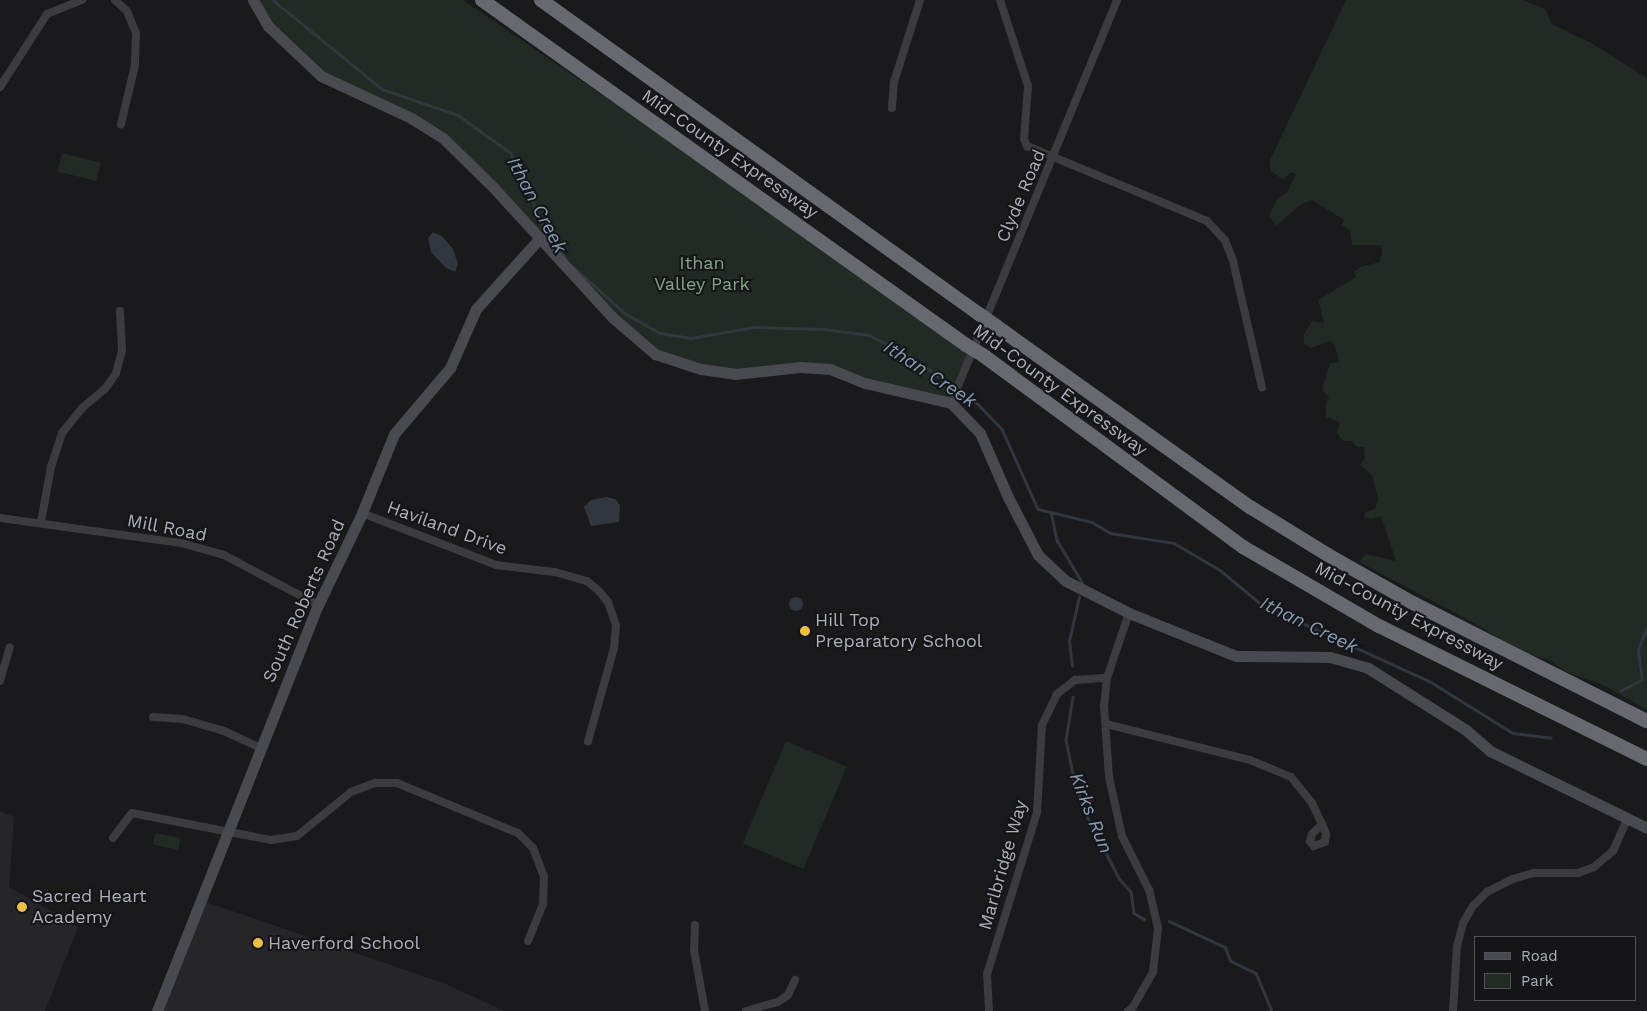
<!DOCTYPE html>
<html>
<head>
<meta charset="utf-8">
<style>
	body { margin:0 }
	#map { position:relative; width:1647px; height:1011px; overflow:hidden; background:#1a191c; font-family:"Work Sans",sans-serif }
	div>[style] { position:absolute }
	.built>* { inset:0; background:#262529 }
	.green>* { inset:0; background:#212a23; transform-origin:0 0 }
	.water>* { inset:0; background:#30373f }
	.round { border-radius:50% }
	.stream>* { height:2.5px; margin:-1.25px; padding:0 1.25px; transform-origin:1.25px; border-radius:1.25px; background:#30373f }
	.street>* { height:8px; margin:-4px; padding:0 4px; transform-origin:4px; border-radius:4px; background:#3b3b40 }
	.secondary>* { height:11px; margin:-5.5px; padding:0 5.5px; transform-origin:5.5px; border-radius:5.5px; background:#494a50 }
	.highway>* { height:14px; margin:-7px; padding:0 7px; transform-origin:7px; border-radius:7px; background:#676971 }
	.highway-bridge>* { height:14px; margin:-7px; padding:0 7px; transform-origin:7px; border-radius:7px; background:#676971 }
	.dots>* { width:14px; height:14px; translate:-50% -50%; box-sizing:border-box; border:2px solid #151417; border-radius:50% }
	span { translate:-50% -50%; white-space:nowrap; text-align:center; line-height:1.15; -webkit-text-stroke:4px #151417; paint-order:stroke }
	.street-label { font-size:18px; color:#acb0bb }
	.park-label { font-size:18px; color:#84a589 }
	.poi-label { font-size:18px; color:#acb0bb }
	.left { translate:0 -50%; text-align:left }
	.water-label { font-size:19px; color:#859bb4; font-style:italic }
	.legend { position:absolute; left:1474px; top:936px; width:162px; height:65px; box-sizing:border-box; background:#151417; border:1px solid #515259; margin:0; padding:6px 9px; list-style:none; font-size:15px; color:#acb0bb }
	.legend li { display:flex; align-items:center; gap:10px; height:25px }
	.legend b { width:25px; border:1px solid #515259 }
</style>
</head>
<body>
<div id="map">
	<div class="built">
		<i style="clip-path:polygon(0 811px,14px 817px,9px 887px,78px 927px,45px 1011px,0 1011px)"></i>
		<i style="clip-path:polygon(206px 902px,446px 984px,504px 1011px,163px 1011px)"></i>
	</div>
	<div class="green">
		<i style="clip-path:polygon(253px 0,463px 0,978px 352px,951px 403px,830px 369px,735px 374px,655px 354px,443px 138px,321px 76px,290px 47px)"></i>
		<i style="clip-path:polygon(1346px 0,1523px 0,1545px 9px,1552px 24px,1591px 43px,1647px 78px,1647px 710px,1603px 685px,1566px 672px,1551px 661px,1517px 650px,1476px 624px,1359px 562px,1366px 554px,1396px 561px,1381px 516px,1371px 519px,1364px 517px,1365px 512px,1375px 509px,1378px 499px,1372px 475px,1360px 465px,1365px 458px,1364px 447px,1357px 447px,1352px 441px,1343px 441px,1337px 433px,1340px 422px,1326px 417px,1325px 406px,1329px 398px,1322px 390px,1330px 363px,1339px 362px,1335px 345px,1329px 341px,1311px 348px,1304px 344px,1304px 334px,1312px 321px,1324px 323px,1318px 300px,1356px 277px,1354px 272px,1360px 267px,1380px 262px,1382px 251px,1380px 245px,1352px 245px,1350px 230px,1342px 225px,1344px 220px,1312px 200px,1300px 205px,1276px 226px,1269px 215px,1277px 200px,1288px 191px,1296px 174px,1291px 172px,1283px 180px,1271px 171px,1269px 162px)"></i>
		<i style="left:62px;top:153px;width:40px;height:19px;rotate:14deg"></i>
		<i style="left:786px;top:741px;width:66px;height:111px;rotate:23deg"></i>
		<i style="left:155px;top:833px;width:26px;height:12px;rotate:11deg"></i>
	</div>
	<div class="water">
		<i style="clip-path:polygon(433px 232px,442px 236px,453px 249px,458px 264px,455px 272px,446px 268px,431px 252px,428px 238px)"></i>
		<i style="clip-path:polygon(606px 497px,615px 499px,620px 505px,619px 522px,591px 526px,584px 507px,591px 500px)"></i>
		<i class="round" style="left:789px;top:597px;width:14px;height:14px"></i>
	</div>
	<div class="stream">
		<i style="left:273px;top:0;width:141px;rotate:39.2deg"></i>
		<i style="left:382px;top:89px;width:80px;rotate:18.9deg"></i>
		<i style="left:458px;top:115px;width:65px;rotate:35.6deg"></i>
		<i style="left:511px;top:153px;width:79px;rotate:66deg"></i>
		<i style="left:543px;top:225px;width:41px;rotate:55.9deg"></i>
		<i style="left:571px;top:265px;width:74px;rotate:41.7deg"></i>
		<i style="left:626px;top:314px;width:39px;rotate:29deg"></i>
		<i style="left:660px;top:333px;width:31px;rotate:9deg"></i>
		<i style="left:691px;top:338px;width:65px;rotate:-9.8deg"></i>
		<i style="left:755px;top:327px;width:69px;rotate:1.7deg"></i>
		<i style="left:824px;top:329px;width:45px;rotate:7.6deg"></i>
		<i style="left:869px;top:335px;width:42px;rotate:26.6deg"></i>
		<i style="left:907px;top:354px;width:85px;rotate:35deg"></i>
		<i style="left:977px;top:403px;width:36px;rotate:46deg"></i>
		<i style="left:1002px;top:429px;width:88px;rotate:65.8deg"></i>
		<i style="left:1038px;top:509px;width:56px;rotate:13.5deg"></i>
		<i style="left:1092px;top:522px;width:21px;rotate:31deg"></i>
		<i style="left:1110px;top:533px;width:65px;rotate:8.9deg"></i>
		<i style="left:1174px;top:543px;width:53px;rotate:30.4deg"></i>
		<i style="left:1220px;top:570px;width:53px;rotate:39.7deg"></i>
		<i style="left:1261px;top:604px;width:187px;rotate:24.6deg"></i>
		<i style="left:1431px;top:682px;width:97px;rotate:31.9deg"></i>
		<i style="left:1513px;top:733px;width:38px;rotate:7deg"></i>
		<i style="left:1051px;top:512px;width:29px;rotate:78deg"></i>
		<i style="left:1057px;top:540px;width:49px;rotate:59.2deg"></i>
		<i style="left:1072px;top:666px;width:25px;rotate:-97deg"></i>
		<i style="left:1069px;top:641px;width:45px;rotate:-77.2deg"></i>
		<i style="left:1620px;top:691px;width:25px;rotate:-27deg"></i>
		<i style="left:1642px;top:680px;width:30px;rotate:-98deg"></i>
		<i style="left:1638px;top:650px;width:25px;rotate:-69deg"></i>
		<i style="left:1073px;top:697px;width:44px;rotate:99.2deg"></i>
		<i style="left:1066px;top:740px;width:45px;rotate:78.4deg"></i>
		<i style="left:1075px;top:784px;width:36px;rotate:69deg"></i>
		<i style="left:1088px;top:818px;width:68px;rotate:62.7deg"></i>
		<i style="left:1119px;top:878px;width:18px;rotate:49deg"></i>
		<i style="left:1131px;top:892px;width:21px;rotate:82deg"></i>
		<i style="left:1134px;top:913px;width:12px;rotate:31deg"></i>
		<i style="left:1169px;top:921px;width:62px;rotate:24.9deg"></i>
		<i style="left:1225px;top:947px;width:15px;rotate:67deg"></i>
		<i style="left:1231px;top:961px;width:28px;rotate:26deg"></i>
		<i style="left:1256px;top:973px;width:41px;rotate:67.2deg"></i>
	</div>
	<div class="street">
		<i style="left:115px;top:0;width:16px;rotate:43deg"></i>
		<i style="left:127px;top:11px;width:24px;rotate:68deg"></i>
		<i style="left:136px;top:33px;width:32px;rotate:92deg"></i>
		<i style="left:135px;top:65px;width:61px;rotate:103.3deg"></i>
		<i style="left:1000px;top:0;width:90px;rotate:72deg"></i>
		<i style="left:1028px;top:86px;width:53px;rotate:94.3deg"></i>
		<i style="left:1024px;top:139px;width:8px;rotate:67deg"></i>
		<i style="left:1027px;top:146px;width:195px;rotate:22.6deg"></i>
		<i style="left:1207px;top:221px;width:26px;rotate:47deg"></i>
		<i style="left:1225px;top:240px;width:22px;rotate:69deg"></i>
		<i style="left:1233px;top:261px;width:130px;rotate:77.1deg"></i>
		<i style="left:0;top:87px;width:87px;rotate:-57.2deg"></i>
		<i style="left:47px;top:14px;width:38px;rotate:-22deg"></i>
		<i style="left:892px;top:108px;width:26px;rotate:-86deg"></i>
		<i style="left:894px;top:82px;width:86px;rotate:-72.4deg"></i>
		<i style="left:951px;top:403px;width:436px;rotate:-67.6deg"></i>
		<i style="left:362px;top:513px;width:144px;rotate:21.2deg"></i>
		<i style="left:496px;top:565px;width:59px;rotate:6.8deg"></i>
		<i style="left:555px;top:572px;width:33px;rotate:16deg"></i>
		<i style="left:587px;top:581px;width:16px;rotate:40deg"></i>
		<i style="left:599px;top:591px;width:14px;rotate:51deg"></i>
		<i style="left:608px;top:602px;width:24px;rotate:71deg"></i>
		<i style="left:616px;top:625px;width:23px;rotate:95deg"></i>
		<i style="left:614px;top:648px;width:97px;rotate:105.6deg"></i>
		<i style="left:0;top:518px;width:183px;rotate:7.9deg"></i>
		<i style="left:181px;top:543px;width:45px;rotate:15.6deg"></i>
		<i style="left:224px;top:555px;width:106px;rotate:28deg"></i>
		<i style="left:41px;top:522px;width:56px;rotate:-79.7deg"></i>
		<i style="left:51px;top:467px;width:36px;rotate:-72deg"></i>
		<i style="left:62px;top:433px;width:32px;rotate:-51deg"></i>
		<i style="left:82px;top:408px;width:30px;rotate:-40deg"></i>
		<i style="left:105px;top:389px;width:19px;rotate:-55deg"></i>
		<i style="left:116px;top:373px;width:24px;rotate:-75deg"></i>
		<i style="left:122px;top:350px;width:39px;rotate:-93deg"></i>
		<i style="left:0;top:681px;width:35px;rotate:-74deg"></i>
		<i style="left:153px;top:717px;width:30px;rotate:4deg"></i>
		<i style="left:183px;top:719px;width:43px;rotate:16.3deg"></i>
		<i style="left:224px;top:731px;width:40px;rotate:25deg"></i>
		<i style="left:1106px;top:724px;width:148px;rotate:14deg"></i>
		<i style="left:1250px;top:760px;width:44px;rotate:22.5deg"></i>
		<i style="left:1291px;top:777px;width:33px;rotate:51deg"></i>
		<i style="left:1312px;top:803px;width:17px;rotate:65deg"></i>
		<i style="left:1319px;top:818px;width:7px;rotate:63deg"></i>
		<i style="left:1322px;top:824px;width:11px;rotate:68deg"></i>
		<i style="left:1326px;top:834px;width:8px;rotate:97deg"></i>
		<i style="left:1325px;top:842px;width:12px;rotate:160deg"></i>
		<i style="left:1314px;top:846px;width:6px;rotate:-129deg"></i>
		<i style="left:1310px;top:841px;width:7px;rotate:-74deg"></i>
		<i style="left:1312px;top:834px;width:14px;rotate:-45deg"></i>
		<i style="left:113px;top:838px;width:31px;rotate:-53deg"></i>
		<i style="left:132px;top:813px;width:142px;rotate:11deg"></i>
		<i style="left:271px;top:840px;width:26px;rotate:-9deg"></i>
		<i style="left:297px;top:836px;width:70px;rotate:-39.2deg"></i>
		<i style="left:351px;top:792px;width:26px;rotate:-21deg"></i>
		<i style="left:375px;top:783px;width:22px"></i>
		<i style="left:397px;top:783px;width:131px;rotate:22.5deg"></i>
		<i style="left:518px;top:833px;width:21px;rotate:45deg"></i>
		<i style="left:533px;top:848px;width:30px;rotate:69deg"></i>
		<i style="left:544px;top:876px;width:28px;rotate:92deg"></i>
		<i style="left:543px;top:904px;width:40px;rotate:112deg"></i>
		<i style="left:695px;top:925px;width:25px;rotate:92deg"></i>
		<i style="left:694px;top:950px;width:62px;rotate:79.8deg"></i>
		<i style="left:746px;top:1011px;width:33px;rotate:-16deg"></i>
		<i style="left:778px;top:1002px;width:12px;rotate:-35deg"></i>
		<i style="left:788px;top:995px;width:17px;rotate:-65deg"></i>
		<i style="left:989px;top:1011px;width:37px;rotate:-93deg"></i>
		<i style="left:987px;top:974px;width:170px;rotate:-72.8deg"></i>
		<i style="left:1037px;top:812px;width:87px;rotate:-86.7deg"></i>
		<i style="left:1042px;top:725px;width:34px;rotate:-64deg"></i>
		<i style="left:1057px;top:694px;width:23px;rotate:-38deg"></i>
		<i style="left:1075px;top:680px;width:32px;rotate:-4deg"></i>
		<i style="left:1128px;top:1011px;width:6px;rotate:-39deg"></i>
		<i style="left:1133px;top:1007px;width:40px;rotate:-60.3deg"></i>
		<i style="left:1153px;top:972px;width:44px;rotate:-83.5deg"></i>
		<i style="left:1158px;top:928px;width:39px;rotate:-103deg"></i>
		<i style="left:1149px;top:890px;width:60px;rotate:-116.6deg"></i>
		<i style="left:1122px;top:836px;width:60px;rotate:-102.4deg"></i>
		<i style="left:1109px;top:777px;width:71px;rotate:-94deg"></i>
		<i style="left:1104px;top:706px;width:28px;rotate:-84deg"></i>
		<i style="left:1107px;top:678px;width:69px;rotate:-71.3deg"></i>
		<i style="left:1453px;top:1011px;width:65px;rotate:-86.5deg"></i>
		<i style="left:1457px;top:946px;width:24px;rotate:-75deg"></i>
		<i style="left:1463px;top:923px;width:20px;rotate:-60deg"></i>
		<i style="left:1473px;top:906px;width:20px;rotate:-45deg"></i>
		<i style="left:1487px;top:892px;width:29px;rotate:-27deg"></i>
		<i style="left:1513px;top:879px;width:22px;rotate:-16deg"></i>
		<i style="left:1534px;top:873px;width:44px"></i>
		<i style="left:1578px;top:873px;width:17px;rotate:-21deg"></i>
		<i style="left:1594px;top:867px;width:25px;rotate:-40deg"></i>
		<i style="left:1613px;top:851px;width:34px;rotate:-66deg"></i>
	</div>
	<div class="secondary">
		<i style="left:253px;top:0;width:30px;rotate:60deg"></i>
		<i style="left:268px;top:26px;width:73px;rotate:43.3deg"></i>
		<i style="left:321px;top:76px;width:99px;rotate:25deg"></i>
		<i style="left:411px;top:118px;width:38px;rotate:32deg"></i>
		<i style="left:443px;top:138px;width:70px;rotate:44.4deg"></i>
		<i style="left:493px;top:187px;width:176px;rotate:47.5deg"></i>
		<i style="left:612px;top:317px;width:57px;rotate:40.7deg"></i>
		<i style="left:655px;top:354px;width:48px;rotate:18.1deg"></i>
		<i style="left:701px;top:369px;width:34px;rotate:8deg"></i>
		<i style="left:735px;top:374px;width:65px;rotate:-6.1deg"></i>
		<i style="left:800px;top:367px;width:30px;rotate:4deg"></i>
		<i style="left:830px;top:369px;width:38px;rotate:22deg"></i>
		<i style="left:865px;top:383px;width:88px;rotate:13.1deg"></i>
		<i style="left:951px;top:403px;width:42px;rotate:46deg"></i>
		<i style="left:980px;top:433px;width:70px;rotate:66.4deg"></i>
		<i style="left:1008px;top:497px;width:65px;rotate:62.7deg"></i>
		<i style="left:1038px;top:555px;width:38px;rotate:43deg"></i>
		<i style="left:1066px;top:581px;width:71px;rotate:26.9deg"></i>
		<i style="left:1129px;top:613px;width:115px;rotate:21.9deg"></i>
		<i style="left:1236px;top:656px;width:94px;rotate:0.6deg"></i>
		<i style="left:1330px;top:657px;width:40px;rotate:16deg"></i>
		<i style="left:1368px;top:668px;width:116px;rotate:32.3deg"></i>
		<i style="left:1466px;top:730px;width:32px;rotate:41deg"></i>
		<i style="left:1490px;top:751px;width:175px;rotate:26.1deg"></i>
		<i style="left:157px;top:1011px;width:437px;rotate:-68.4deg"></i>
		<i style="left:318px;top:605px;width:102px;rotate:-64.4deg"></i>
		<i style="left:362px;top:513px;width:85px;rotate:-67.9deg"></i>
		<i style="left:394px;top:434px;width:87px;rotate:-49.7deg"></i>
		<i style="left:450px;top:368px;width:64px;rotate:-66.2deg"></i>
		<i style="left:476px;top:309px;width:94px;rotate:-48deg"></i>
	</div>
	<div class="highway">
		<i style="left:482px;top:0;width:594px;rotate:35.48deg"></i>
		<i style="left:541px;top:0;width:539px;rotate:35.64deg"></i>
		<i style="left:996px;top:326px;width:312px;rotate:35.5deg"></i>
		<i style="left:1250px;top:507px;width:92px;rotate:31.6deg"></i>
		<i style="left:1328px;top:555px;width:98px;rotate:29.5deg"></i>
		<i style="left:1413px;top:603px;width:262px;rotate:26.8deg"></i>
		<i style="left:984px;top:356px;width:322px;rotate:36.4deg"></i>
		<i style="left:1243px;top:547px;width:157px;rotate:30.2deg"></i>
		<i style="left:1379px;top:626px;width:299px;rotate:26.4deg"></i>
	</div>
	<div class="highway-bridge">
		<i style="left:979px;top:314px;width:21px;rotate:35deg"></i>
		<i style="left:966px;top:345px;width:21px;rotate:31deg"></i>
	</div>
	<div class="dots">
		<i style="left:805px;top:631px;background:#ecbf41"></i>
		<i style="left:22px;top:907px;background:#ecbf41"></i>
		<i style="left:258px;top:943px;background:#ecbf41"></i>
	</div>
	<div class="street-label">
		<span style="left:730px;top:154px;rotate:35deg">Mid-County Expressway</span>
		<span style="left:1021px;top:196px;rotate:-67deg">Clyde Road</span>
		<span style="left:1060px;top:390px;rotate:36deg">Mid-County Expressway</span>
		<span style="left:167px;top:528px;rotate:11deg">Mill Road</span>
		<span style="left:447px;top:528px;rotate:20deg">Haviland Drive</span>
		<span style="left:304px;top:601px;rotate:-66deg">South Roberts Road</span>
		<span style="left:1409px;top:616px;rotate:28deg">Mid-County Expressway</span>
		<span style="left:1003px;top:865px;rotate:-74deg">Marlbridge Way</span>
	</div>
	<div class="park-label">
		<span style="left:702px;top:274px">Ithan<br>Valley Park</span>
	</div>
	<div class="poi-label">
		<span class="left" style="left:815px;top:631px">Hill Top<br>Preparatory School</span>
		<span class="left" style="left:32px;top:907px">Sacred Heart<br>Academy</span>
		<span class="left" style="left:268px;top:943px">Haverford School</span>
	</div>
	<div class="water-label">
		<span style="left:537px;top:205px;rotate:62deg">Ithan Creek</span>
		<span style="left:930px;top:374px;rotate:33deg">Ithan Creek</span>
		<span style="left:1309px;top:625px;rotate:26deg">Ithan Creek</span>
		<span style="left:1091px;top:813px;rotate:68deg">Kirks Run</span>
	</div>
	<ul class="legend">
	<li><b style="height:6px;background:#494a50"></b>Road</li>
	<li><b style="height:14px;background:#212a23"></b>Park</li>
	</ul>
</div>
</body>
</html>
